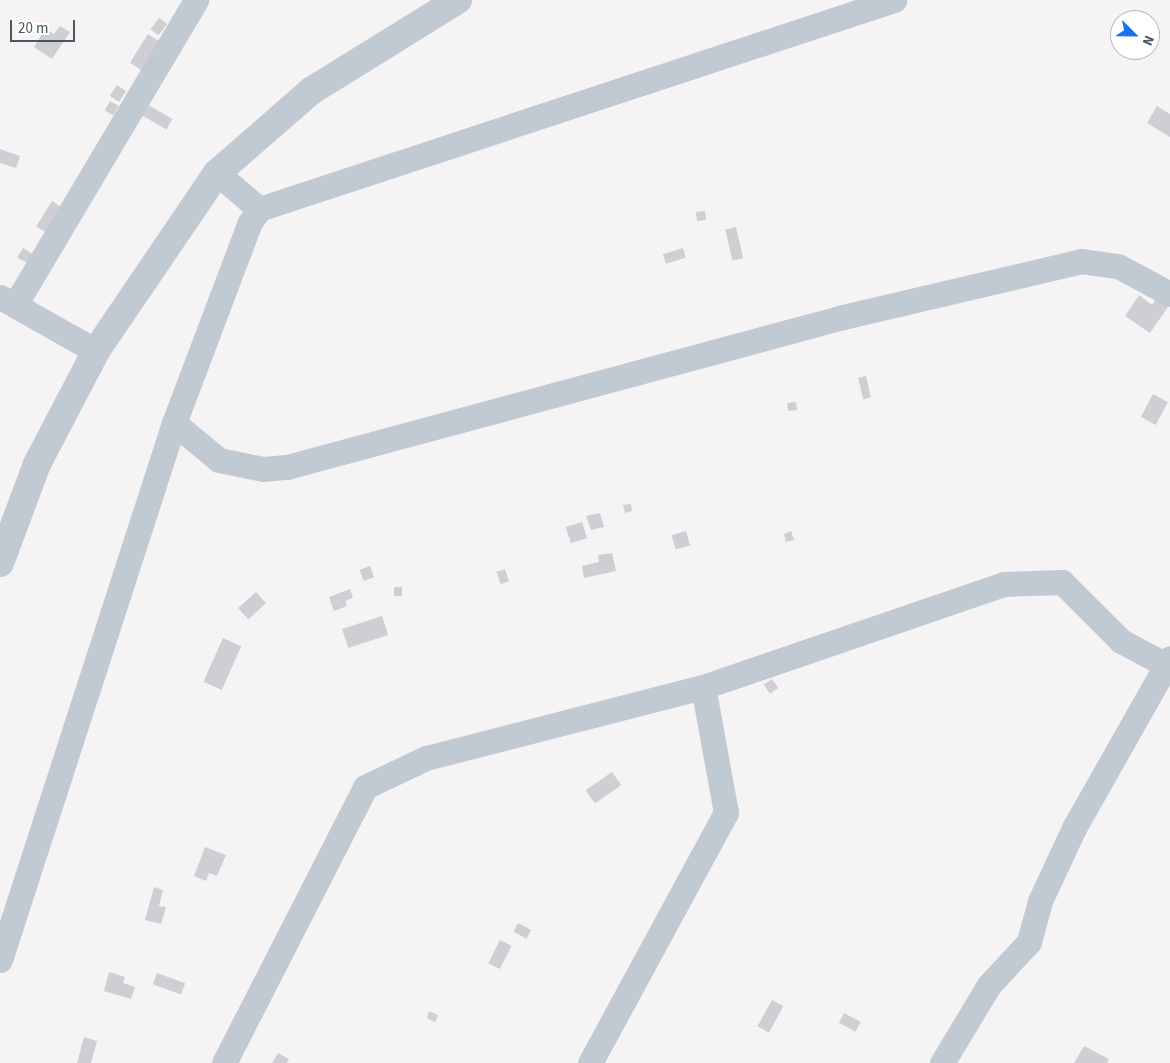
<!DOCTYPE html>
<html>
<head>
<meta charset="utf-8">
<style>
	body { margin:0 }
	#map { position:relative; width:1170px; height:1063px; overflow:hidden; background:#f5f3f3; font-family:"Source Sans 3",sans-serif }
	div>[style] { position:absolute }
	.building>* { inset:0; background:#cdcfd5; transform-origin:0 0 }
	.minor>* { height:25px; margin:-12.5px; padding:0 12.5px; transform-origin:12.5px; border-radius:12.5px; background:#c1cad2 }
	.tertiary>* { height:28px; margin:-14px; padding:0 14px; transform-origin:14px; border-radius:14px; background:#c1cad2 }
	span { translate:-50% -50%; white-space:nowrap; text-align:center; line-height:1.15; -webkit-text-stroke:5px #fff; paint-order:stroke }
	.north { position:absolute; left:1110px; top:10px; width:50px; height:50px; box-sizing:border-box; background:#fff; border:1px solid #b7bbc0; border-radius:50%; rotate:113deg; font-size:14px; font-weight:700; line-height:20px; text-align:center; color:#4a5661 }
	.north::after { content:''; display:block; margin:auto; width:18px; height:22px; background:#1a73e8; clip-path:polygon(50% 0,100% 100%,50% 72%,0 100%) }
	.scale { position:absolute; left:10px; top:20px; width:65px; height:22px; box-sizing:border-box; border:2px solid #4a5661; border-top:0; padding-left:6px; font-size:15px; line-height:18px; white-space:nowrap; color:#4a5661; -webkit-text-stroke:4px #fff; paint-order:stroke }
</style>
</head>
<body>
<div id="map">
	<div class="building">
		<i style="left:159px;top:18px;width:10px;height:14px;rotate:37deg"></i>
		<i style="clip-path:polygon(60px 26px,70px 32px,52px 59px,34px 47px,45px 29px,54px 34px)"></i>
		<i style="left:148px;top:34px;width:13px;height:34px;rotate:32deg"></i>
		<i style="left:117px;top:85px;width:11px;height:13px;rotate:34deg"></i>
		<i style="left:110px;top:101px;width:10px;height:11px;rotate:29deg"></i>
		<i style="left:143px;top:102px;width:34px;height:12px;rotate:30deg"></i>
		<i style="clip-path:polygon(1157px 106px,1170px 114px,1170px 137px,1147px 123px)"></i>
		<i style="clip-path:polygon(0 149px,20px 156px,16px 168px,0 163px)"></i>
		<i style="left:52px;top:201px;width:13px;height:30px;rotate:32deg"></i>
		<i style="left:705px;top:211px;width:9px;height:9px;rotate:84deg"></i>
		<i style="left:736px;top:227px;width:32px;height:11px;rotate:77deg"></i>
		<i style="left:23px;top:248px;width:12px;height:11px;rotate:31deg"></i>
		<i style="left:683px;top:248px;width:10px;height:21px;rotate:73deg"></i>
		<i style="clip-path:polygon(1161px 292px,1170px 304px,1150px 333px,1125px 316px,1139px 295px,1152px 305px)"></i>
		<i style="left:866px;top:376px;width:22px;height:8px;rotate:77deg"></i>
		<i style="left:1153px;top:394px;width:17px;height:26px;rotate:28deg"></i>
		<i style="left:796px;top:402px;width:8px;height:9px;rotate:83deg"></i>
		<i style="clip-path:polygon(631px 504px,632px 511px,625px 513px,623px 505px)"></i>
		<i style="clip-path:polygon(600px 513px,604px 527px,591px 530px,586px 516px)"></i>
		<i style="left:582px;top:522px;width:17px;height:17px;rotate:73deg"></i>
		<i style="left:686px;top:531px;width:15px;height:15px;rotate:74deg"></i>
		<i style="clip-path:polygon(791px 531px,794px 540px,786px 542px,784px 534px)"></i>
		<i style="clip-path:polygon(612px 553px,616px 571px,584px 578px,582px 566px,599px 562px,598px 555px)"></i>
		<i style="left:370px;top:566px;width:12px;height:11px;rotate:70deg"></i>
		<i style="left:505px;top:569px;width:13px;height:9px;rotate:72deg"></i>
		<i style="left:394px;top:587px;width:8px;height:9px"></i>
		<i style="clip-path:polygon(350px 589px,353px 598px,345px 601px,347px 606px,334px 611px,329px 597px)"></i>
		<i style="left:256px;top:592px;width:15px;height:24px;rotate:48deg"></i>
		<i style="left:382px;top:616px;width:20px;height:42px;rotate:72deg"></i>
		<i style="left:223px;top:638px;width:20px;height:48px;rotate:24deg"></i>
		<i style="left:772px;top:679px;width:11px;height:10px;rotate:56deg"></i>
		<i style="left:612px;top:772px;width:16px;height:32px;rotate:55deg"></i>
		<i style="clip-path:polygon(205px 847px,226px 855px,217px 876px,209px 873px,206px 881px,194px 876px)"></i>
		<i style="clip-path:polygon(154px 887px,163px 890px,159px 906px,166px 907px,161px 924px,145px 920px)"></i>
		<i style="left:518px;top:923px;width:15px;height:10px;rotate:28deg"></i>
		<i style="left:500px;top:940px;width:13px;height:26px;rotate:27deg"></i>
		<i style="clip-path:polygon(109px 972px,125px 977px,123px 983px,135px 987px,131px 999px,104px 991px)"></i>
		<i style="left:157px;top:973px;width:30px;height:12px;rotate:20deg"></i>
		<i style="left:772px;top:1000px;width:13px;height:30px;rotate:29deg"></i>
		<i style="clip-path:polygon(429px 1011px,438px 1015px,435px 1022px,427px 1018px)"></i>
		<i style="left:844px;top:1013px;width:19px;height:11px;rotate:28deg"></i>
		<i style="clip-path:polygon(84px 1037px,97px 1041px,91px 1063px,77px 1063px)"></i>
		<i style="clip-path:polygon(1084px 1046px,1109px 1059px,1107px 1063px,1074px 1063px)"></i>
		<i style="clip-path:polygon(278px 1053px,289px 1059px,287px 1063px,272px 1063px)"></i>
	</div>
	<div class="minor">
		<i style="left:217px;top:173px;width:55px;rotate:40.6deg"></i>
		<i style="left:259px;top:209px;width:669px;rotate:-18.22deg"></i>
		<i style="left:0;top:297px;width:110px;rotate:29.4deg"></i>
		<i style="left:15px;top:305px;width:355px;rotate:-59.3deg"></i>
		<i style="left:174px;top:423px;width:58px;rotate:39.4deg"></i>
		<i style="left:219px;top:460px;width:45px;rotate:11.6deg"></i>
		<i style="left:263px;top:469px;width:24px;rotate:-5deg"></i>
		<i style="left:287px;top:467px;width:576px;rotate:-15.1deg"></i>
		<i style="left:843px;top:317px;width:244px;rotate:-13.2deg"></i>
		<i style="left:1081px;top:261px;width:37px;rotate:8deg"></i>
		<i style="left:1118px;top:266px;width:59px;rotate:28.3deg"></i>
		<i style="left:0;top:960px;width:564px;rotate:-72.05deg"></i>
		<i style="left:174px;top:423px;width:213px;rotate:-69.3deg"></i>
		<i style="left:249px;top:224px;width:18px;rotate:-56deg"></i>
		<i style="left:224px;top:1063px;width:310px;rotate:-62.9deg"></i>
		<i style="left:365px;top:787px;width:68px;rotate:-25.4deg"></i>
		<i style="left:426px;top:758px;width:286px;rotate:-14.4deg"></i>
		<i style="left:703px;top:687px;width:318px;rotate:-18.9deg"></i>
		<i style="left:1004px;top:584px;width:58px;rotate:-2deg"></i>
		<i style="left:1062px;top:582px;width:83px;rotate:45deg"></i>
		<i style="left:1121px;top:641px;width:51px;rotate:28.1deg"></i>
		<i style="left:590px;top:1063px;width:285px;rotate:-61.5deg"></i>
		<i style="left:726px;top:813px;width:128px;rotate:-100.3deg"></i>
		<i style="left:942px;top:1063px;width:91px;rotate:-58.9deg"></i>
		<i style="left:989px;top:985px;width:59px;rotate:-47.1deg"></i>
		<i style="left:1029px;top:942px;width:42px;rotate:-75deg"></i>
		<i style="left:1040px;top:901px;width:81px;rotate:-65deg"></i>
		<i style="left:1074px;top:828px;width:195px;rotate:-60.5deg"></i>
	</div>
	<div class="tertiary">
		<i style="left:0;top:563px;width:106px;rotate:-69.5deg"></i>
		<i style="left:37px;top:464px;width:127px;rotate:-62.4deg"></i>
		<i style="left:96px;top:351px;width:215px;rotate:-55.8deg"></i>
		<i style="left:217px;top:173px;width:125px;rotate:-41.1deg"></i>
		<i style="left:311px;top:91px;width:173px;rotate:-31.8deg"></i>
	</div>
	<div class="north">N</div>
	<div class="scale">20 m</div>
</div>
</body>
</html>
